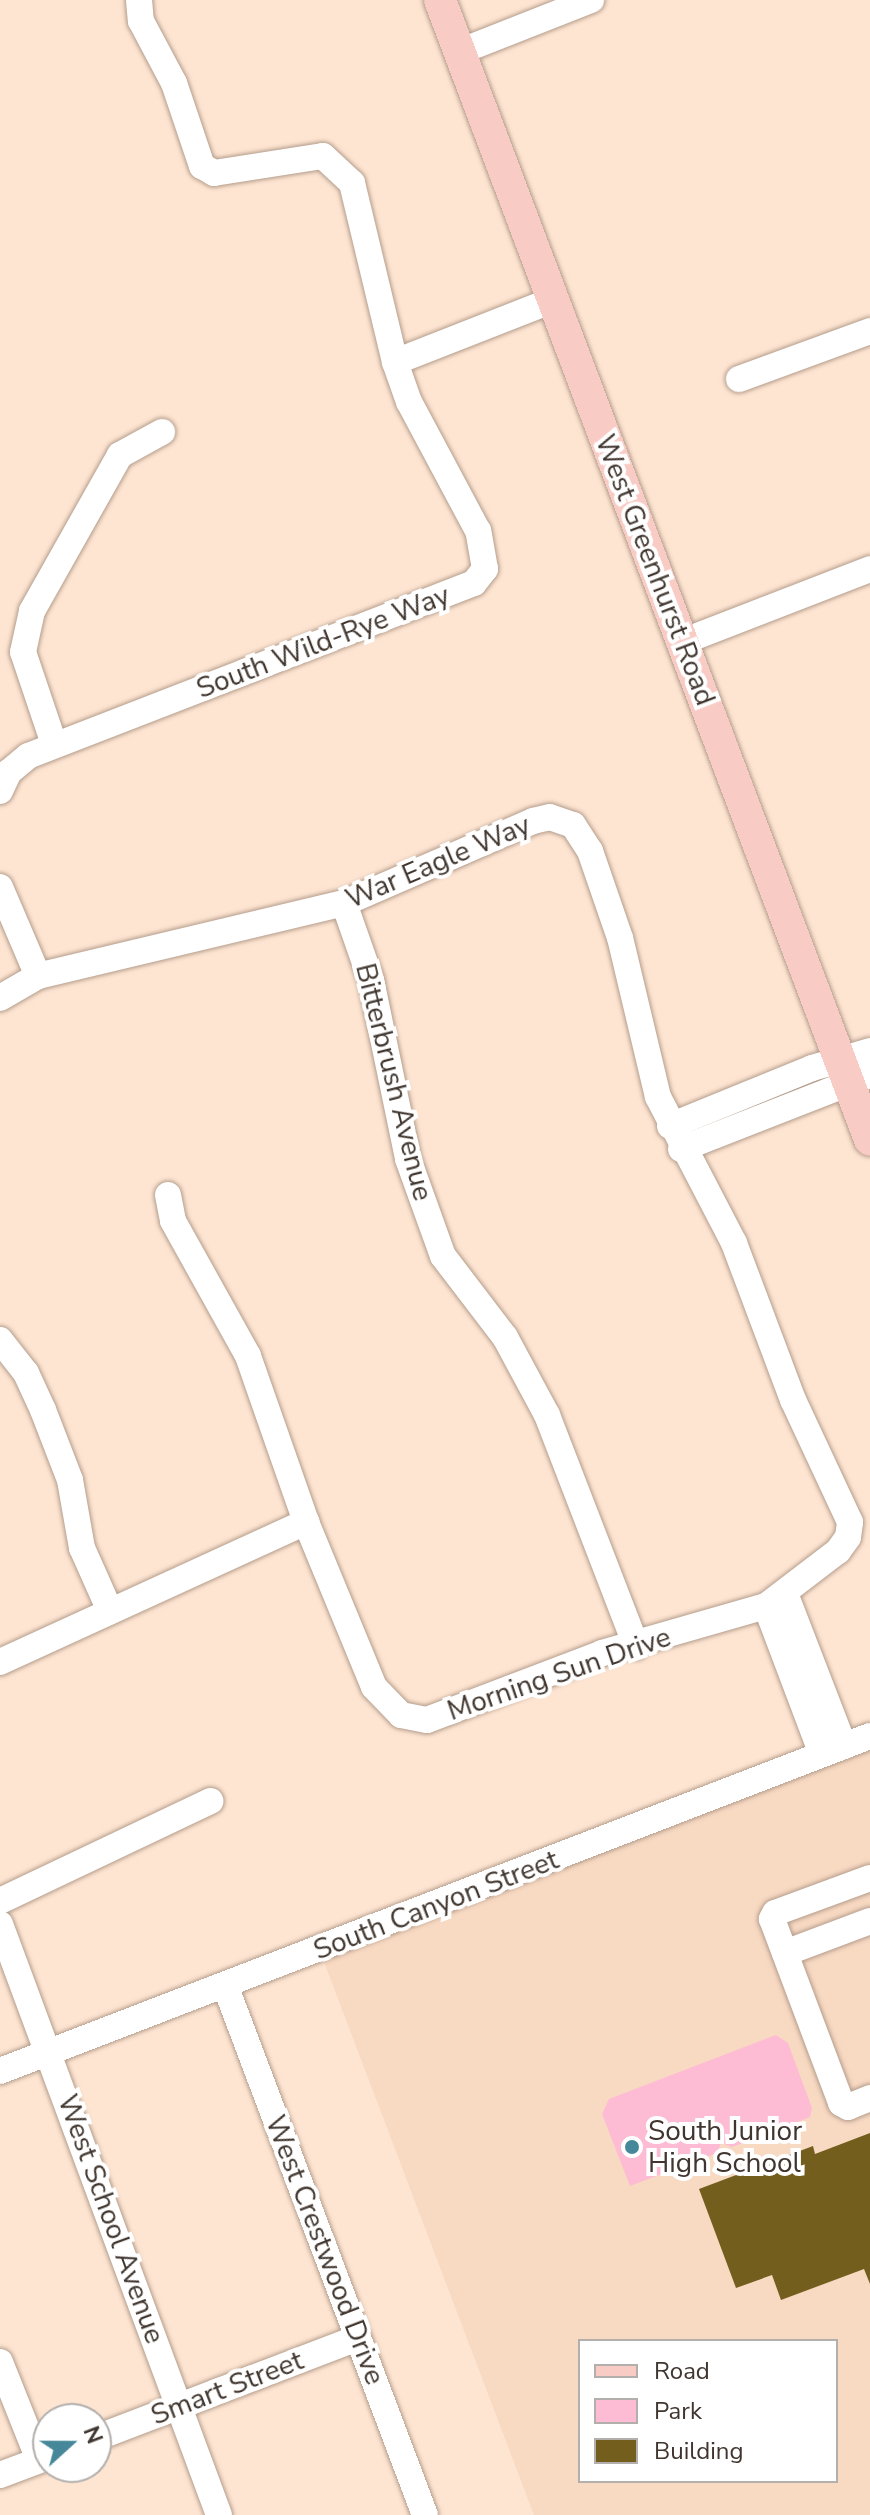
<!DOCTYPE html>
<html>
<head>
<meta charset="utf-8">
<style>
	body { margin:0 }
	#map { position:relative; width:870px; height:2515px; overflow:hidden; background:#fee5d2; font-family:"Nunito Sans",sans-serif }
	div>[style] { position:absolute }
	.built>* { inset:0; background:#f8d9c2 }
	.green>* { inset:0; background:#fdbcd3 }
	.building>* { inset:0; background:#735e1d }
	.roads { filter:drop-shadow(0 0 2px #b49d8c) drop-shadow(0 0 2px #b49d8c) }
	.minor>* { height:26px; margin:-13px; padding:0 13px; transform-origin:13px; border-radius:13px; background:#fff }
	.major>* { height:32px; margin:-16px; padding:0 16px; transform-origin:16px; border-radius:16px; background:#f8cbc5 }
	.dots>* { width:22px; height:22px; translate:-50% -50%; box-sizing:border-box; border:4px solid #fff; border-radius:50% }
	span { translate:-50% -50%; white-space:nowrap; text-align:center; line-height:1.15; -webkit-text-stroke:8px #fff; paint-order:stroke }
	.street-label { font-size:28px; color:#40362f }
	.poi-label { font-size:28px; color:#40362f }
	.left { translate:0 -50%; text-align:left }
	.legend { position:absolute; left:578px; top:2339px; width:260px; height:144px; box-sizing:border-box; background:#fff; border:2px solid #b3afac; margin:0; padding:10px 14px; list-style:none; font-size:24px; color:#40362f }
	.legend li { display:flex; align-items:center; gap:16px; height:40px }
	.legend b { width:40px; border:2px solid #b3afac }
	.north { position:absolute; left:32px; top:2403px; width:80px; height:80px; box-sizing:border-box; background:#fff; border:2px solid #b3afac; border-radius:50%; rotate:69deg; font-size:22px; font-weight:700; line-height:32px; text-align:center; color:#40362f }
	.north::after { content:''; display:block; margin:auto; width:28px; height:36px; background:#468899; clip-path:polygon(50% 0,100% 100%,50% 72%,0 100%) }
</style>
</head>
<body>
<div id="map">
	<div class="built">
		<i style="clip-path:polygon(evenodd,870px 1745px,870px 2515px,534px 2515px,321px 1954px,870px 1745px,580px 2341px,836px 2341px,836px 2481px,580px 2481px,580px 2341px)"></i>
	</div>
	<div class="green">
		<i style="clip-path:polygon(776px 2035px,788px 2043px,812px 2108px,810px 2117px,732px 2147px,721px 2143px,717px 2153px,630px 2186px,602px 2114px,609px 2099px)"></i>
	</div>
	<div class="building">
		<i style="clip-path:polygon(870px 2133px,870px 2284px,864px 2269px,781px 2300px,772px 2275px,736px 2288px,699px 2189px,813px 2146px,815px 2154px)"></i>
	</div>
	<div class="roads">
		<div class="minor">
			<i style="left:139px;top:0;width:21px;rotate:85deg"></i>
			<i style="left:141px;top:21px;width:70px;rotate:62deg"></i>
			<i style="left:174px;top:83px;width:88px;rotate:71.4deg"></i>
			<i style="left:202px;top:166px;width:14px;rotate:30deg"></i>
			<i style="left:214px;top:173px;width:110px;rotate:-8.9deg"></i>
			<i style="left:323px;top:156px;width:40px;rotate:43deg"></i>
			<i style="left:352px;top:183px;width:184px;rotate:76.5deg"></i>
			<i style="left:459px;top:52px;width:142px;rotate:-21.5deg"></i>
			<i style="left:739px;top:379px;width:140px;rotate:-20.1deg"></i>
			<i style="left:682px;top:642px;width:202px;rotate:-21.2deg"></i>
			<i style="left:54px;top:744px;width:97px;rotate:-108.6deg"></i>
			<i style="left:23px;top:652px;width:42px;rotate:-77.6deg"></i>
			<i style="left:32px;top:611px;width:179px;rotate:-60.6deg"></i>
			<i style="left:120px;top:455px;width:48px;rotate:-28.7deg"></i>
			<i style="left:0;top:791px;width:21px;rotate:-65deg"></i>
			<i style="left:9px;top:772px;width:25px;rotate:-40deg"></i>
			<i style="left:28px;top:756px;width:478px;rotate:-21.2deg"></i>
			<i style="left:474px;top:583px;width:18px;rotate:-52deg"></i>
			<i style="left:485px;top:569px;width:39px;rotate:-100deg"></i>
			<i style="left:478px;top:531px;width:146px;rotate:-118.1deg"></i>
			<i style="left:409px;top:402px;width:42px;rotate:-109.3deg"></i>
			<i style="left:395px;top:362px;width:170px;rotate:-21.4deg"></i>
			<i style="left:0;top:887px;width:97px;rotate:66.9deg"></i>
			<i style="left:38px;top:976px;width:44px;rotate:149.9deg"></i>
			<i style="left:344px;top:903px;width:82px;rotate:70.7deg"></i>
			<i style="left:371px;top:980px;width:183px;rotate:78.3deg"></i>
			<i style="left:408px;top:1159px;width:103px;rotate:70.2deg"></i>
			<i style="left:443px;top:1256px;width:102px;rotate:52.6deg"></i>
			<i style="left:505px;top:1337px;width:89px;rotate:61.7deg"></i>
			<i style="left:547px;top:1415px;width:248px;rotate:68.9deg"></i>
			<i style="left:670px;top:1126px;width:153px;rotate:-22.2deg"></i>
			<i style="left:812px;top:1068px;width:60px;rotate:-16.3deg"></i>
			<i style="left:681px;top:1149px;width:203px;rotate:-21.4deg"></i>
			<i style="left:168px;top:1195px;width:26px;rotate:79deg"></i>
			<i style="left:173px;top:1221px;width:154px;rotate:60.9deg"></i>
			<i style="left:248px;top:1356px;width:176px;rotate:70.7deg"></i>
			<i style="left:0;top:1340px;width:42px;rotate:51.8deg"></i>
			<i style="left:26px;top:1373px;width:41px;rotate:65.3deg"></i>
			<i style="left:43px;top:1410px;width:75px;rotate:68.9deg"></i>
			<i style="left:70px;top:1480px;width:69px;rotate:80deg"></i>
			<i style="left:82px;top:1548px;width:69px;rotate:66deg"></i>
			<i style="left:786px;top:1596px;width:161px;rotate:68.9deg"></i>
			<i style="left:766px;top:1606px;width:158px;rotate:69.3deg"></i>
			<i style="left:0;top:1662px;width:337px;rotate:-24.6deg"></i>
			<i style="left:306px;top:1522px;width:178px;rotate:67.6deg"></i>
			<i style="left:374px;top:1687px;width:39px;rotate:46deg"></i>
			<i style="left:401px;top:1715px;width:26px;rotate:11deg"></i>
			<i style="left:427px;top:1720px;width:187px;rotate:-20.9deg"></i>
			<i style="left:602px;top:1653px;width:171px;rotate:-16deg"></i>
			<i style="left:766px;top:1606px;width:91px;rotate:-37.4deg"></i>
			<i style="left:838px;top:1551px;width:17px;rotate:-54deg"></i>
			<i style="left:848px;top:1537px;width:15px;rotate:-82deg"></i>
			<i style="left:850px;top:1522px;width:135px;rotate:-115deg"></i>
			<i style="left:793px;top:1400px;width:168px;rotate:-110.6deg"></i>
			<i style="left:734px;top:1243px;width:165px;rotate:-117.5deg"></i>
			<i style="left:658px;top:1097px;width:163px;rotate:-103.4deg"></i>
			<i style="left:620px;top:938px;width:92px;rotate:-109deg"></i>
			<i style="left:590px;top:851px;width:31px;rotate:-123deg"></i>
			<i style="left:573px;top:825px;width:24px;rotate:-161deg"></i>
			<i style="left:550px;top:817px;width:17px;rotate:167deg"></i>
			<i style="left:533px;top:821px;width:206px;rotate:156.5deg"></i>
			<i style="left:344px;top:903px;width:315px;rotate:166.6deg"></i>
			<i style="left:870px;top:1878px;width:101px;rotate:159.8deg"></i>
			<i style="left:775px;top:1913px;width:7px;rotate:117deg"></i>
			<i style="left:772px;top:1919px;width:197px;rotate:69.4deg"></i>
			<i style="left:841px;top:2103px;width:8px;rotate:30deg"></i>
			<i style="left:848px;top:2107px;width:24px;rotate:-22deg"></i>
			<i style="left:0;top:1901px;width:233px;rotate:-25.4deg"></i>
			<i style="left:0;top:1924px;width:630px;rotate:69.67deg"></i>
			<i style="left:785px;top:1953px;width:91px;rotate:-20.6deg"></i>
			<i style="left:225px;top:1985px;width:566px;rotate:69.33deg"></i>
			<i style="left:0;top:2071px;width:932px;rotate:-21.06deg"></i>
			<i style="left:0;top:2362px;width:105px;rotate:68.3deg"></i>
			<i style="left:96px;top:2438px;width:280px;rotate:-20.9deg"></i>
			<i style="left:0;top:2475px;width:51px;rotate:-20.6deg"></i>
		</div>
		<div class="major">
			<i style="left:440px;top:0;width:1218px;rotate:69.33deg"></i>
		</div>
	</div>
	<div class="dots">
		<i style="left:632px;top:2147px;background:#468899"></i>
	</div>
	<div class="street-label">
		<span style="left:655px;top:570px;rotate:69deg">West Greenhurst Road</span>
		<span style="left:323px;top:642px;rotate:-21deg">South Wild-Rye Way</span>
		<span style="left:438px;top:862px;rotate:-23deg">War Eagle Way</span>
		<span style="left:394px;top:1082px;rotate:76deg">Bitterbrush Avenue</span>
		<span style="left:559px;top:1674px;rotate:-19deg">Morning Sun Drive</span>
		<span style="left:436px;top:1905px;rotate:-21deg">South Canyon Street</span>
		<span style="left:111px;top:2219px;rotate:70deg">West School Avenue</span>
		<span style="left:325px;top:2250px;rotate:69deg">West Crestwood Drive</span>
		<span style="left:227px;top:2388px;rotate:-21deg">Smart Street</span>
	</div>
	<div class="poi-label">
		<span class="left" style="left:648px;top:2147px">South Junior<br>High School</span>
	</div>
	<ul class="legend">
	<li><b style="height:10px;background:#f8cbc5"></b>Road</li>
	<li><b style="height:22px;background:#fdbcd3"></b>Park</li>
	<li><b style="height:22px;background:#735e1d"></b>Building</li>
	</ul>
	<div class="north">N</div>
</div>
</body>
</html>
